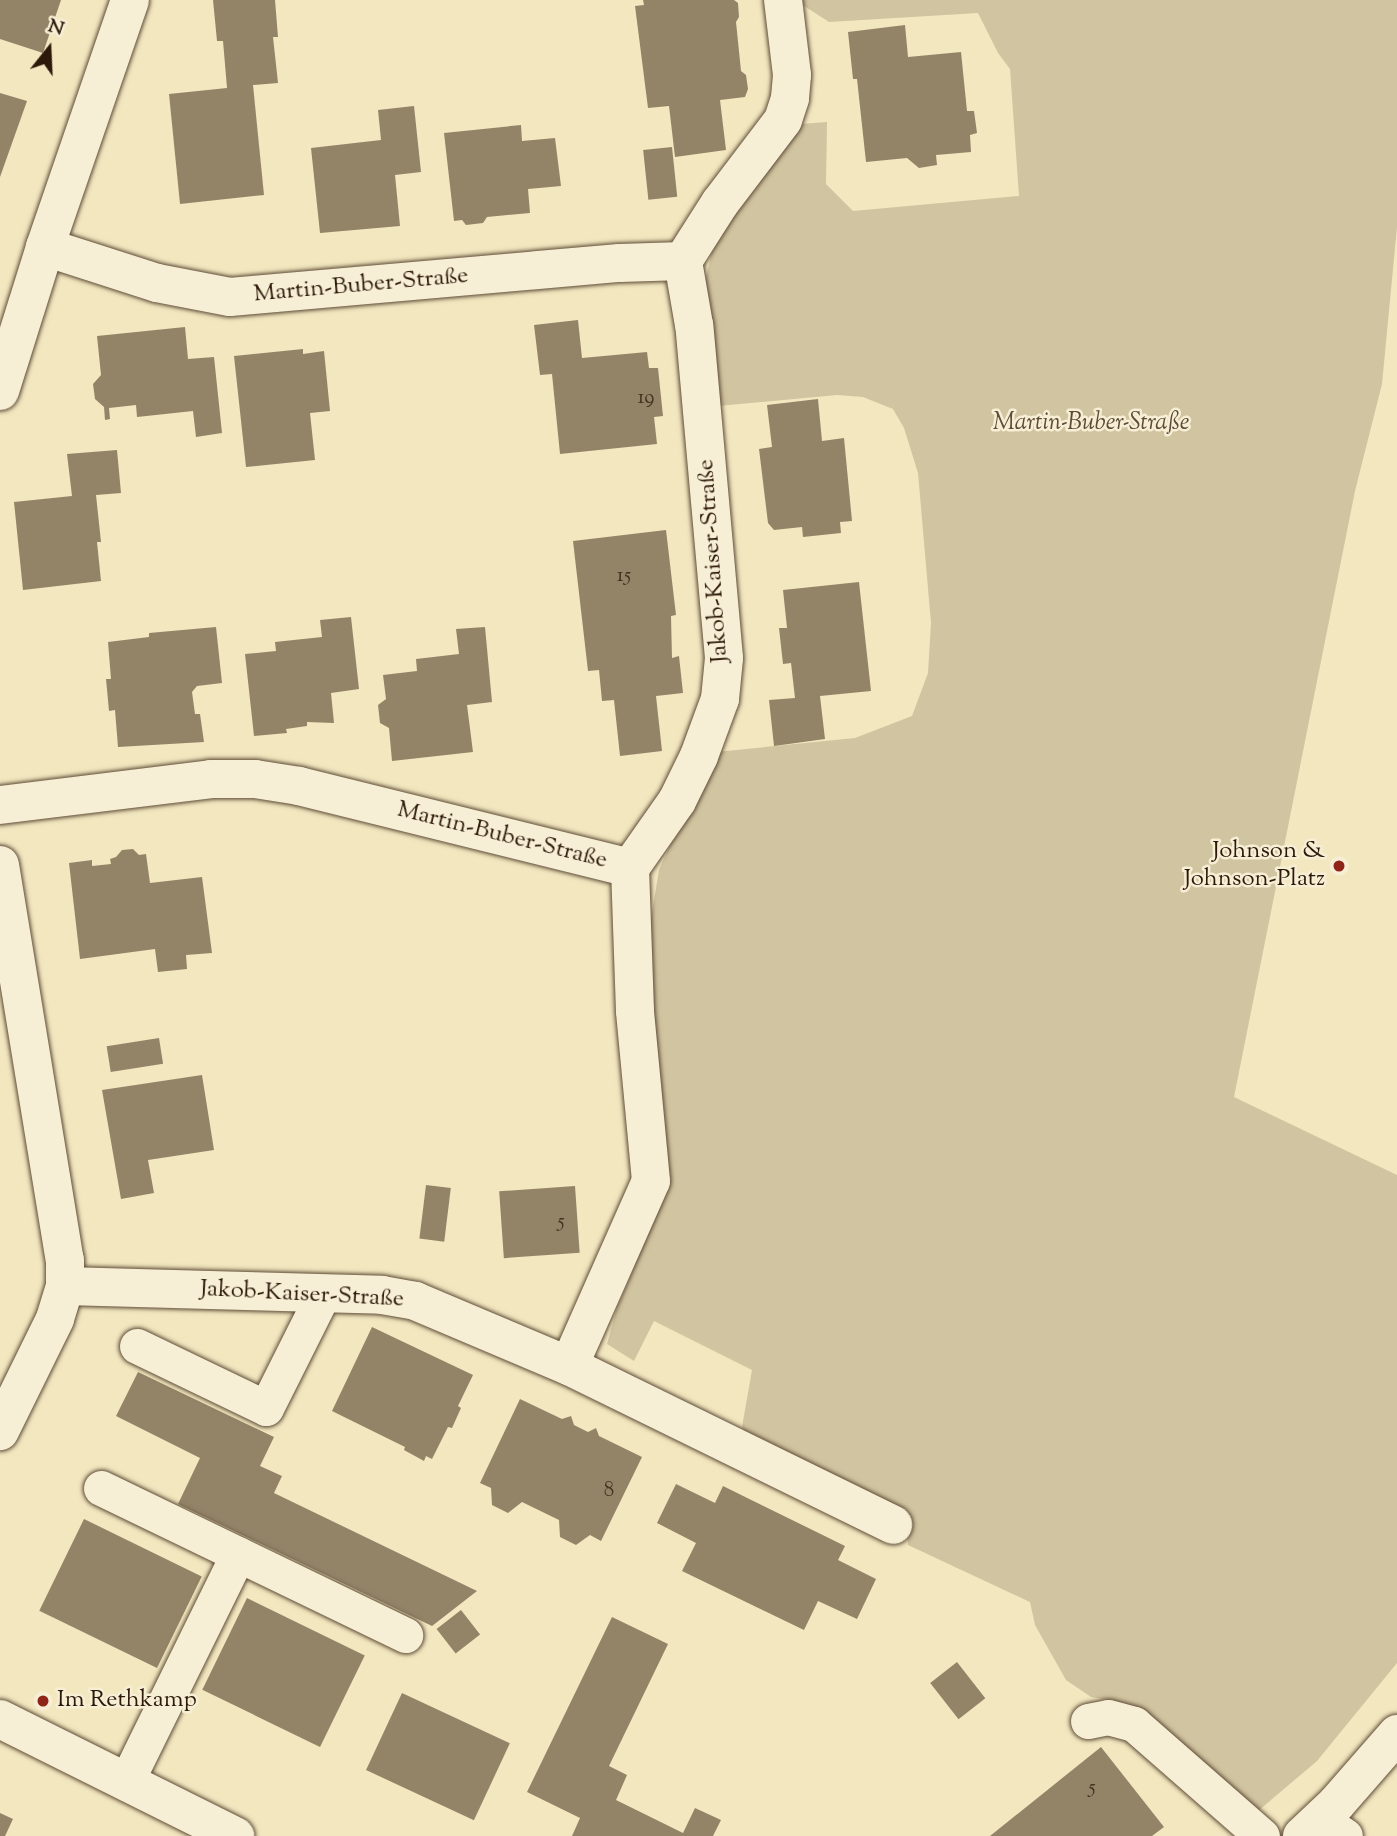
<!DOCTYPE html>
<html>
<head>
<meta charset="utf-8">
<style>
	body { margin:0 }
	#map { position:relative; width:1397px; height:1836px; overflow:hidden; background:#f2e7bf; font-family:"Sorts Mill Goudy",serif }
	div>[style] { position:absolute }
	.green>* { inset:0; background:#d1c4a0 }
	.building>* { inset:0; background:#938468; transform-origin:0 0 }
	.roads { filter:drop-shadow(0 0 2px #5e4c37) drop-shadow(0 0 2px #5e4c37) }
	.service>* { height:35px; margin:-17.5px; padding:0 17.5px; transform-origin:17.5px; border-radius:17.5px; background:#f7efd5 }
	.minor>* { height:38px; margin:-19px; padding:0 19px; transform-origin:19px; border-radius:19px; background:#f7efd5 }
	.tertiary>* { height:38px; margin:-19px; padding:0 19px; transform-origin:19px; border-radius:19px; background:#f7efd5 }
	.dots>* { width:19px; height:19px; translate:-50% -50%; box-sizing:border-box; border:4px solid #f7efd5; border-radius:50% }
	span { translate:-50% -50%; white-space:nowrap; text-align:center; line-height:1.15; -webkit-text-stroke:5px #f7efd5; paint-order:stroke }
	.number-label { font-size:21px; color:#463422 }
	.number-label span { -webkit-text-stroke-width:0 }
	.street-label { font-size:24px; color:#2d190a }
	.park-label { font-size:24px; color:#5e4c37; font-style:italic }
	.poi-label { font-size:24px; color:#2d190a }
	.right { translate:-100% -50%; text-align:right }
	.left { translate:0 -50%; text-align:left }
	.north { position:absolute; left:14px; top:14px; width:70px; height:70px; -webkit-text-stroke:5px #f7efd5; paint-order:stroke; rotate:18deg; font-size:19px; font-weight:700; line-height:28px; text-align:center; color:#2d190a }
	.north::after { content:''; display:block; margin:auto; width:24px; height:32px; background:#2d190a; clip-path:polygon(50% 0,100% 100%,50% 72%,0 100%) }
</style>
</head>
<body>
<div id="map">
	<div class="green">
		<i style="clip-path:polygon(795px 0,1397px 0,1397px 227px,1382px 384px,1355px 491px,1234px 1097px,1397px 1175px,1397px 1663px,1317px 1761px,1258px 1811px,1145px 1715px,1125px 1703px,1091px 1697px,1066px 1680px,1035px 1625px,1030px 1602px,908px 1545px,906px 1515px,783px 1450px,772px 1458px,754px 1446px,742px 1427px,752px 1370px,654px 1321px,634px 1361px,607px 1344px,617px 1308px,664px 1196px,647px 943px,659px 870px,672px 841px,716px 752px,855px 738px,912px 716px,928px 673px,931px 623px,918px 473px,904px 428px,893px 409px,863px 397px,837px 395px,718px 406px,705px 282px,716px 234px,801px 124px,827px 122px,826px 184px,853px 211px,1019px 196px,1010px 69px,998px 53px,978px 13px,829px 22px)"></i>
	</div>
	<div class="building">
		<i style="clip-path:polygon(0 0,61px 0,43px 53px,0 39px)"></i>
		<i style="clip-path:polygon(213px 0,275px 0,278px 37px,273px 37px,278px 83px,253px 85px,264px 195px,180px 204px,169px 94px,227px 88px,223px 41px,217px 41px)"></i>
		<i style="clip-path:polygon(643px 0,734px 0,738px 3px,739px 17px,736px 22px,741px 71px,746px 75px,748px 89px,745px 97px,720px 100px,726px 150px,675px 157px,669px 106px,648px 108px,635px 6px,644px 5px)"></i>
		<i style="clip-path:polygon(905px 25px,908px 57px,961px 52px,967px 111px,974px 111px,977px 133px,970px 135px,971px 152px,936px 155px,937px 165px,919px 168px,907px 158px,866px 162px,857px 79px,853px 79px,848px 32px)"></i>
		<i style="clip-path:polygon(0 93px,27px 101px,0 177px)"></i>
		<i style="clip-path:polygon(414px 106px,421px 172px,395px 175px,400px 226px,320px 233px,311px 148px,381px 140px,378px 110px)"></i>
		<i style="clip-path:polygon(521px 125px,522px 141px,555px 138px,561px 186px,528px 189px,530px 213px,487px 217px,483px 223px,466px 225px,462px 220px,454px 221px,444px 133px)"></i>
		<i style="left:672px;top:147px;width:50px;height:29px;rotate:84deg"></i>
		<i style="clip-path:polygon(578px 320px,582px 358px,647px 352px,649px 368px,658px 368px,663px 416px,654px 417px,657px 444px,560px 454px,552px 374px,540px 375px,534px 325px)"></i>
		<i style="clip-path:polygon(185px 327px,188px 359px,214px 357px,222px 433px,196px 437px,193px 411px,137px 417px,136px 405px,109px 408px,110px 419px,105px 420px,104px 407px,95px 399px,93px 384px,101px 375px,97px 336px)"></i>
		<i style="clip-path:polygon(303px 349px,303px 354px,324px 351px,330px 411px,310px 413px,315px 460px,246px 467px,234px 356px)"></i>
		<i style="clip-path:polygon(818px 399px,822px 441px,844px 438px,852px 521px,840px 522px,841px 533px,803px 537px,802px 527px,774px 530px,768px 523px,759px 449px,772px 447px,767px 405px)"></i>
		<i style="clip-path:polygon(117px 450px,121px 493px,96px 495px,101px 542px,97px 542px,101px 581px,23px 590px,14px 502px,72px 496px,67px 454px)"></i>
		<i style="clip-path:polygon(666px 530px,676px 615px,671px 616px,672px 658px,679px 656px,683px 693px,656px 696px,662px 751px,620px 756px,614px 700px,602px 701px,599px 670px,588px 671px,573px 541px)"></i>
		<i style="clip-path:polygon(859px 582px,871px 691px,820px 696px,825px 739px,774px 746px,769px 700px,795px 698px,791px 663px,783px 664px,779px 628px,787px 628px,783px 590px)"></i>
		<i style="clip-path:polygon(351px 617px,359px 689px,331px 693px,334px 723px,307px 722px,307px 726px,286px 729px,287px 733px,254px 736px,245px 654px,276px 651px,275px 642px,322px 637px,320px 620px)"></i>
		<i style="clip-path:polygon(216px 627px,222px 683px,197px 686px,192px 692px,195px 714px,200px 714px,204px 742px,118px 747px,115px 710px,109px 711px,106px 679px,111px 679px,108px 642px,149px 637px,149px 633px)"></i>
		<i style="clip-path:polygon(485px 627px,492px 702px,467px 705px,473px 752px,392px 761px,389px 728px,380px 723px,378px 705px,386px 699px,383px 675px,417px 671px,416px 659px,459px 654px,456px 629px)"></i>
		<i style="clip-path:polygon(133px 849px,139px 855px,146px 854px,150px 883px,202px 877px,212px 953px,186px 955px,187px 969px,158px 972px,155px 949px,80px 959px,69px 863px,92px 860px,92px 866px,111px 864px,110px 859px,116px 857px,122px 850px)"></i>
		<i style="left:159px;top:1038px;width:26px;height:53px;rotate:81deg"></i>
		<i style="clip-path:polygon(202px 1075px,214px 1150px,148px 1160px,154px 1193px,121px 1199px,102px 1090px)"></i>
		<i style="left:426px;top:1185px;width:25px;height:54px;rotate:7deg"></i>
		<i style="left:575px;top:1186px;width:67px;height:76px;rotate:86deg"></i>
		<i style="clip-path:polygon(372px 1327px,473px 1375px,458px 1406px,461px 1408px,452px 1428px,448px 1427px,432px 1459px,426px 1456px,424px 1461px,404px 1450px,405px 1447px,332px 1411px)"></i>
		<i style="clip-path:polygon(138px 1372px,274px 1437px,260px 1466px,282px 1476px,274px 1493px,477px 1591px,432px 1626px,178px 1504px,200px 1458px,116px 1416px)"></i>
		<i style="clip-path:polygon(520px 1399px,562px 1419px,571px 1416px,574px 1425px,588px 1432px,596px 1428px,599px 1436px,642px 1457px,601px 1541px,590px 1535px,576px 1545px,560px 1537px,559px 1520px,522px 1502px,508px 1513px,492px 1505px,491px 1488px,480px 1483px)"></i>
		<i style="clip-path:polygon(676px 1484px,715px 1503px,723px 1486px,845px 1546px,838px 1560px,876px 1579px,857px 1619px,818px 1601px,804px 1630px,682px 1571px,696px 1543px,657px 1523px)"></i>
		<i style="left:84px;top:1519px;width:131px;height:102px;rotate:26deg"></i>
		<i style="left:247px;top:1598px;width:131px;height:102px;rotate:26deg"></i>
		<i style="left:461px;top:1610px;width:31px;height:31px;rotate:52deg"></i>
		<i style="clip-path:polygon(612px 1617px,668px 1644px,609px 1766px,627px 1775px,616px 1800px,683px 1833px,695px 1808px,721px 1820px,713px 1836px,572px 1836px,580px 1818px,527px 1792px)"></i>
		<i style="left:957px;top:1662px;width:46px;height:34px;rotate:52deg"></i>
		<i style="left:402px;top:1693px;width:119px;height:85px;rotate:25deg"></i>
		<i style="clip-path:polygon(1101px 1747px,1164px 1827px,1152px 1836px,990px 1836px)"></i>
		<i style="clip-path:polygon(0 1813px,13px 1819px,5px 1836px,0 1836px)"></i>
	</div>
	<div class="roads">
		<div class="service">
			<i style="left:137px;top:1346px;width:143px;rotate:25.7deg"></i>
			<i style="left:266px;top:1408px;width:130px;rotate:-63.4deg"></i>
			<i style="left:101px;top:1488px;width:338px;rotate:25.8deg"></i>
			<i style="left:1088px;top:1721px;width:20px;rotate:-11deg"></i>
			<i style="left:1108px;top:1717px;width:27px;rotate:15deg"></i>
			<i style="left:1134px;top:1724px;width:170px;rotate:41.2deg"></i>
			<i style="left:126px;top:1782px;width:254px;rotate:-63.8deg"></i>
			<i style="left:1320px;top:1819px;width:30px;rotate:34deg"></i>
		</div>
		<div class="minor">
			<i style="left:45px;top:247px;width:118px;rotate:17.8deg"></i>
			<i style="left:157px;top:283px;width:74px;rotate:10.9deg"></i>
			<i style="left:230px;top:297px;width:391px;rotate:-5deg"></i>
			<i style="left:620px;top:263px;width:63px;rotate:-1.8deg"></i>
			<i style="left:0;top:391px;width:151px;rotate:-72.6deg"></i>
			<i style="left:45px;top:247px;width:261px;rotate:-71deg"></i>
			<i style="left:0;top:805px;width:213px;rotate:-7deg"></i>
			<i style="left:211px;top:779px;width:44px"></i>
			<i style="left:255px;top:779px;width:45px;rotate:9deg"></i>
			<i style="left:299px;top:786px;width:341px;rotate:13.9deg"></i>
			<i style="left:0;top:865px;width:400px;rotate:80.7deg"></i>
			<i style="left:65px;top:1260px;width:26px;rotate:90deg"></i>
			<i style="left:65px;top:1286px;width:34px;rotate:107deg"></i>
			<i style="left:55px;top:1319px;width:125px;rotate:116.2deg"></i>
			<i style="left:65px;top:1286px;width:317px;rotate:1.6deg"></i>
			<i style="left:382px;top:1295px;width:34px;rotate:10deg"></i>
			<i style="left:415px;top:1301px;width:167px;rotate:22.9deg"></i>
			<i style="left:569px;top:1366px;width:361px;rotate:26.1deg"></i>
			<i style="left:569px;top:1366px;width:202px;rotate:-66.1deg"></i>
			<i style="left:651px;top:1181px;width:171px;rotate:-95.4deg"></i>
			<i style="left:635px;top:1011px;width:143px;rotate:-92deg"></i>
			<i style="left:630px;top:868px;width:82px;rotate:-55deg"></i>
			<i style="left:677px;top:801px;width:50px;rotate:-63.9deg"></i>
			<i style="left:699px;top:756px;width:61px;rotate:-69.8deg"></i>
			<i style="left:720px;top:699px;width:41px;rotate:-84.4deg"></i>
			<i style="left:724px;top:658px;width:334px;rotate:-95.1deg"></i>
			<i style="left:694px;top:325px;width:65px;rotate:-99.8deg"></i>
			<i style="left:683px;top:261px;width:69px;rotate:-57.5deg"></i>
			<i style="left:720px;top:203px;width:104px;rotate:-52.8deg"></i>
			<i style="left:783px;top:120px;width:23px;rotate:-72deg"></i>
			<i style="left:790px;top:98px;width:23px;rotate:-85deg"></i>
			<i style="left:792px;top:75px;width:76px;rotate:-96.8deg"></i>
			<i style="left:1302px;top:1836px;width:47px;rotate:-43.3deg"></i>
			<i style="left:1336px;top:1804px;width:93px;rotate:-48.9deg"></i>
		</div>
		<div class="tertiary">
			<i style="left:0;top:1719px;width:263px;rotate:26.5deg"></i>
		</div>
	</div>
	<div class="dots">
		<i style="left:1339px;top:866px;background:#8f2418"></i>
		<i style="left:43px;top:1701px;background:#8f2418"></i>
	</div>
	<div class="number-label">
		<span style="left:646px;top:398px">19</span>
		<span style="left:624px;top:576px">15</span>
		<span style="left:561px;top:1222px">5</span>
		<span style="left:609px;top:1491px">8</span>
		<span style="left:1092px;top:1788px">5</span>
	</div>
	<div class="street-label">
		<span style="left:361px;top:286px;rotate:-5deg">Martin-Buber-Straße</span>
		<span style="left:714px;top:561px;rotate:-94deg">Jakob-Kaiser-Straße</span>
		<span style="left:502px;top:836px;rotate:14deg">Martin-Buber-Straße</span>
		<span style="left:302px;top:1295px;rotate:3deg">Jakob-Kaiser-Straße</span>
	</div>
	<div class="park-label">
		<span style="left:1091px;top:424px">Martin-Buber-Straße</span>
	</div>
	<div class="poi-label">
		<span class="right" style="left:1325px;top:866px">Johnson &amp;<br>Johnson-Platz</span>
		<span class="left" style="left:57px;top:1701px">Im Rethkamp</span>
	</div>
	<div class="north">N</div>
</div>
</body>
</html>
